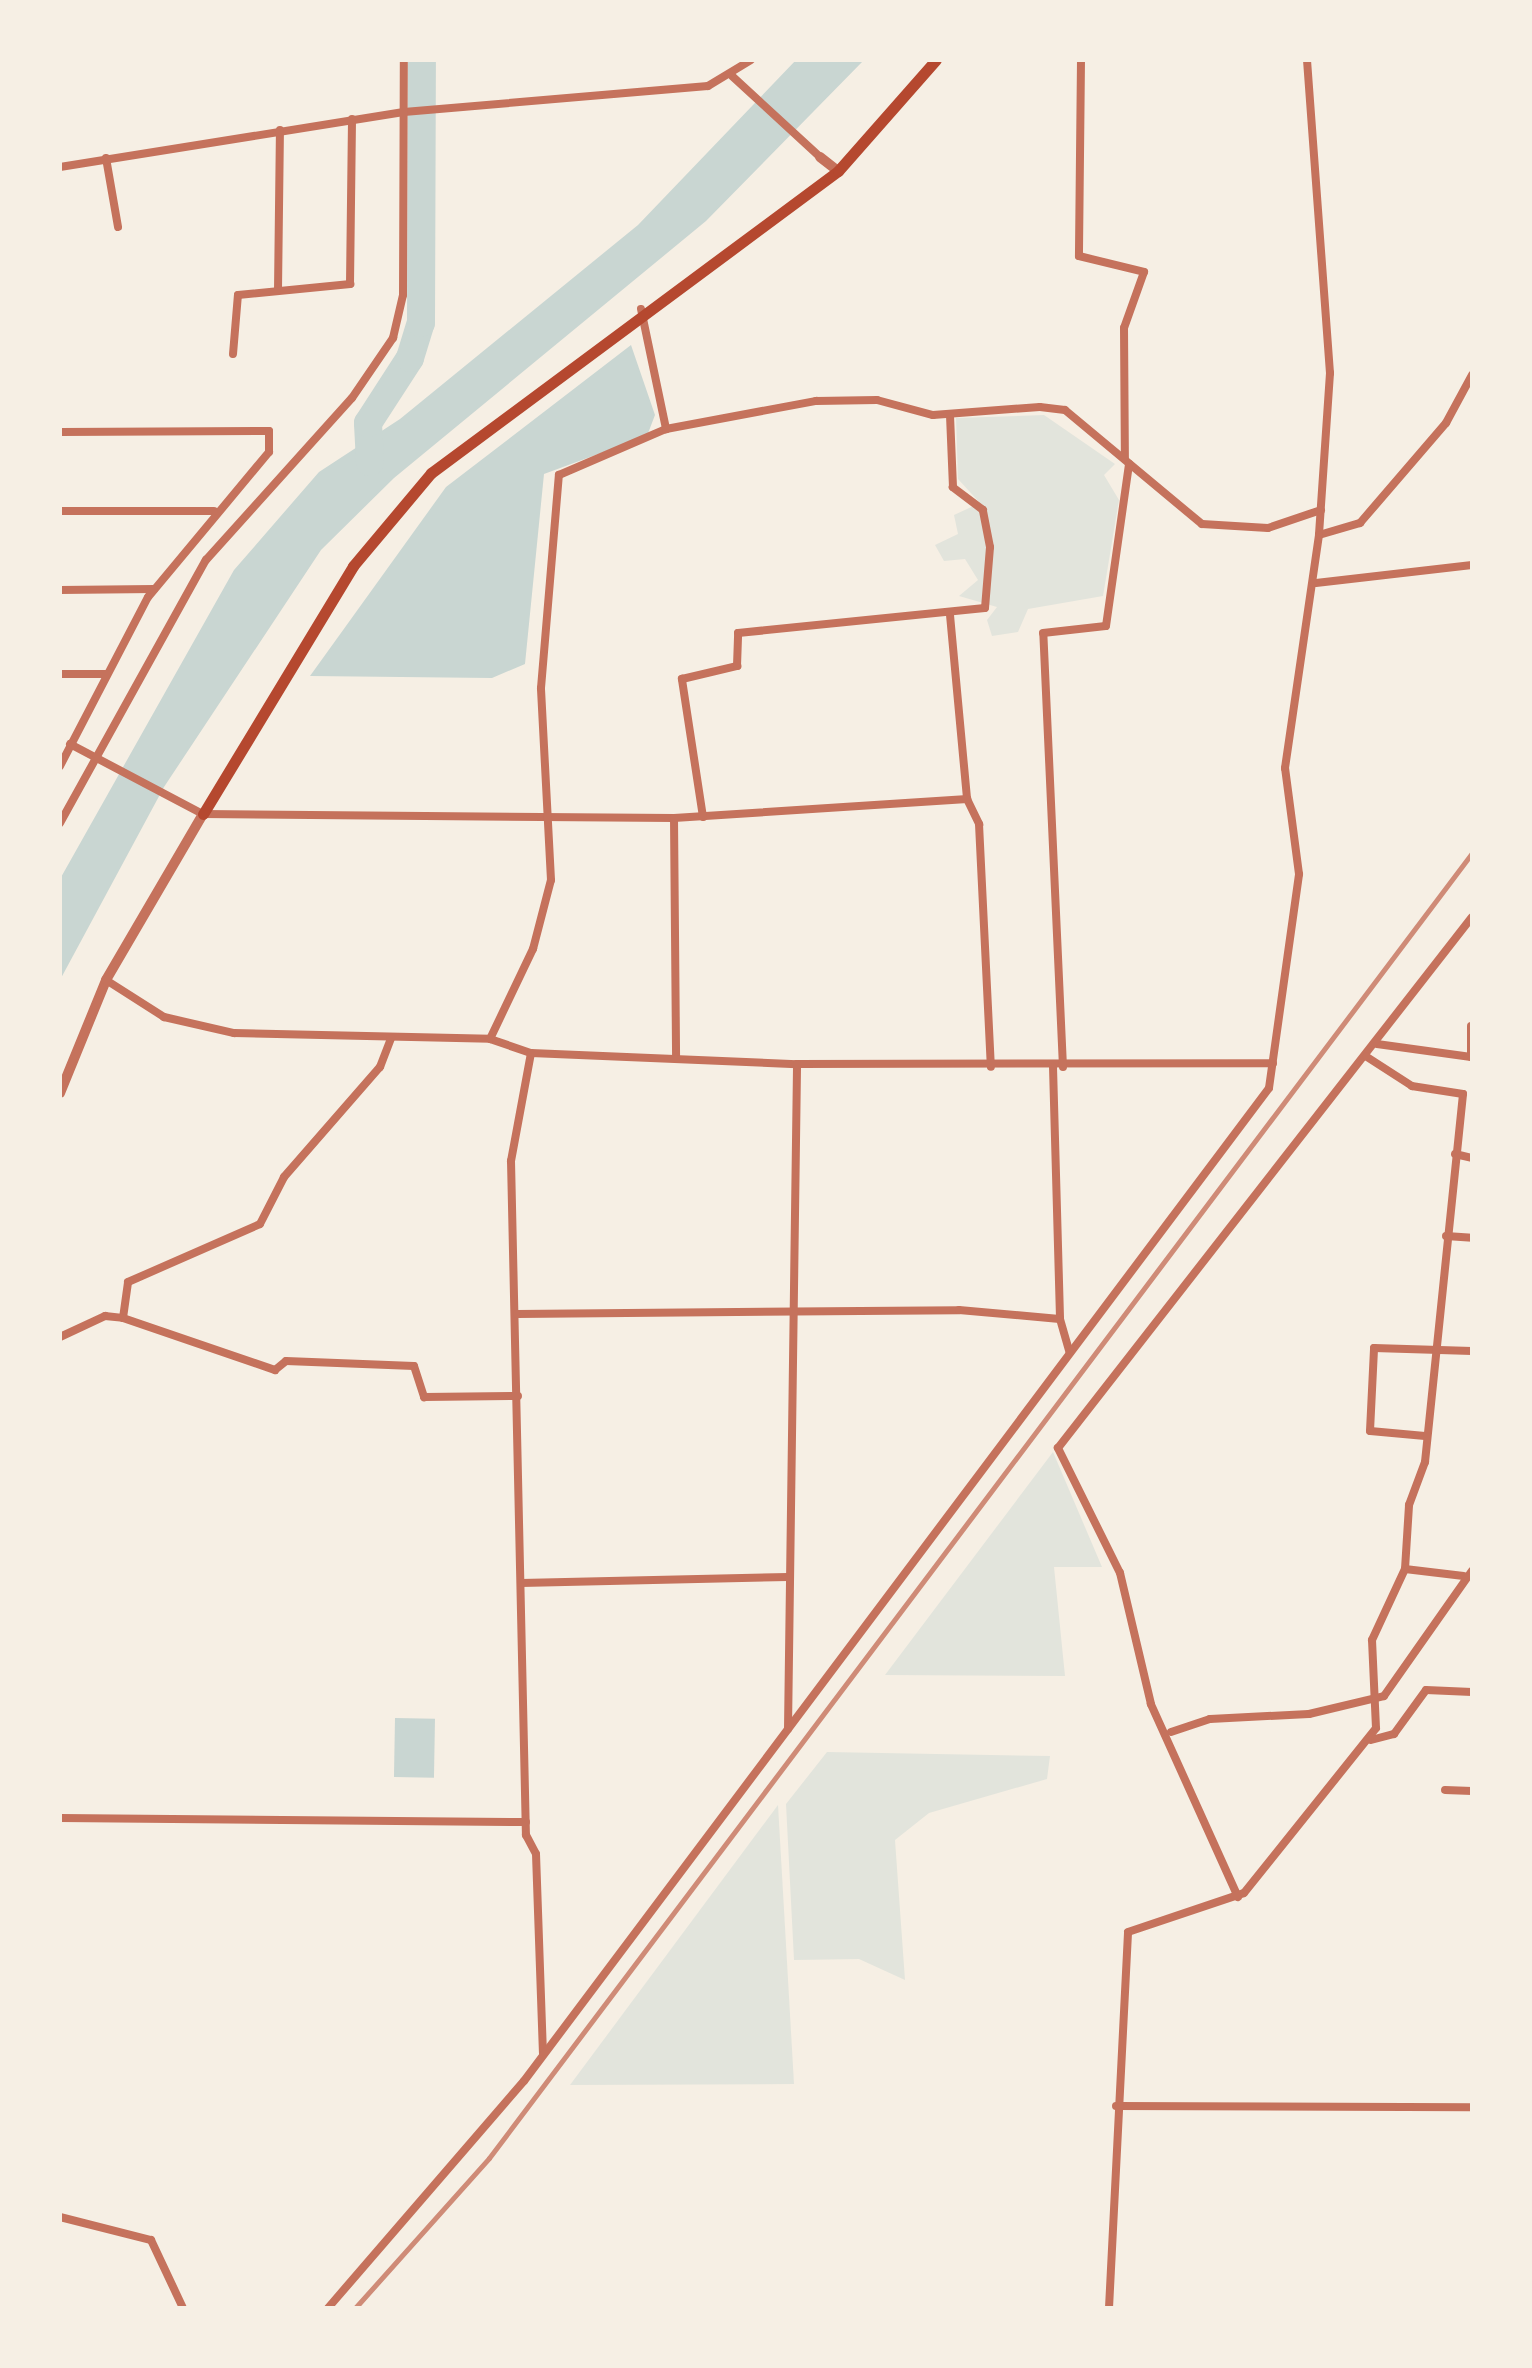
<!DOCTYPE html>
<html>
<head>
<meta charset="utf-8">
<style>
	body { margin:0 }
	#map { position:relative; width:1532px; height:2368px; overflow:hidden; background:#f6efe4; font-family:Roboto,sans-serif }
	div>[style] { position:absolute }
	.green>* { inset:0; background:#e2e4dc }
	.water>* { inset:0; background:#c9d6d2; transform-origin:0 0 }
	.river>* { height:28px; margin:-14px; padding:0 14px; transform-origin:14px; border-radius:14px; background:#c9d6d2 }
	.minor>* { height:8px; margin:-4px; padding:0 4px; transform-origin:4px; border-radius:4px; background:#c5725c }
	.tertiary>* { height:10px; margin:-5px; padding:0 5px; transform-origin:5px; border-radius:5px; background:#c5725c }
	.secondary>* { height:11px; margin:-5.5px; padding:0 5.5px; transform-origin:5.5px; border-radius:5.5px; background:#b5482f }
	.rail>* { height:5px; margin:-2.5px; padding:0 2.5px; transform-origin:2.5px; border-radius:2.5px; background:#cf8b77 }
	span { translate:-50% -50%; white-space:nowrap; text-align:center; line-height:1.15; -webkit-text-stroke:8px #f6efe4; paint-order:stroke }
	.frame { position:absolute; inset:0; border:62px solid #f6efe4; pointer-events:none }
</style>
</head>
<body>
<div id="map">
	<div class="green">
		<i style="clip-path:polygon(1044px 415px,1115px 464px,1104px 475px,1119px 500px,1103px 596px,1028px 609px,1018px 632px,992px 636px,987px 620px,997px 607px,959px 596px,978px 580px,965px 559px,944px 561px,935px 545px,958px 534px,954px 515px,980px 503px,958px 479px,956px 418px)"></i>
		<i style="clip-path:polygon(1053px 1452px,1102px 1567px,1054px 1567px,1065px 1676px,885px 1675px)"></i>
		<i style="clip-path:polygon(827px 1752px,1050px 1756px,1047px 1779px,929px 1813px,895px 1840px,905px 1980px,859px 1959px,794px 1960px,786px 1804px)"></i>
		<i style="clip-path:polygon(778px 1805px,794px 2084px,570px 2085px)"></i>
	</div>
	<div class="water">
		<i style="clip-path:polygon(796px 60px,864px 60px,706px 221px,394px 478px,321px 550px,164px 787px,60px 980px,60px 879px,234px 570px,319px 472px,400px 419px,638px 225px)"></i>
		<i style="clip-path:polygon(631px 345px,655px 415px,647px 436px,544px 474px,525px 664px,492px 678px,310px 676px,446px 487px)"></i>
		<i style="left:395px;top:1718px;width:40px;height:59px;rotate:1deg"></i>
	</div>
	<div class="river">
		<i style="left:370px;top:462px;width:39px;rotate:-93deg"></i>
		<i style="left:368px;top:423px;width:77px;rotate:-57.1deg"></i>
		<i style="left:410px;top:358px;width:37px;rotate:-73deg"></i>
		<i style="left:421px;top:323px;width:263px;rotate:-89.8deg"></i>
	</div>
	<div class="minor">
		<i style="left:1081px;top:60px;width:196px;rotate:90.6deg"></i>
		<i style="left:1079px;top:256px;width:67px;rotate:13.8deg"></i>
		<i style="left:1144px;top:272px;width:59px;rotate:109.7deg"></i>
		<i style="left:1124px;top:328px;width:131px;rotate:89.6deg"></i>
		<i style="left:1307px;top:60px;width:314px;rotate:85.8deg"></i>
		<i style="left:1330px;top:373px;width:162px;rotate:93.9deg"></i>
		<i style="left:1319px;top:535px;width:43px;rotate:-16.3deg"></i>
		<i style="left:1360px;top:523px;width:132px;rotate:-49.3deg"></i>
		<i style="left:1446px;top:423px;width:55px;rotate:-61.6deg"></i>
		<i style="left:732px;top:76px;width:120px;rotate:42.6deg"></i>
		<i style="left:106px;top:158px;width:70px;rotate:80.1deg"></i>
		<i style="left:60px;top:167px;width:348px;rotate:-9.1deg"></i>
		<i style="left:404px;top:112px;width:305px;rotate:-4.9deg"></i>
		<i style="left:708px;top:86px;width:50px;rotate:-31.2deg"></i>
		<i style="left:278px;top:290px;width:160px;rotate:-89.3deg"></i>
		<i style="left:641px;top:309px;width:123px;rotate:78.2deg"></i>
		<i style="left:233px;top:354px;width:59px;rotate:-85.2deg"></i>
		<i style="left:238px;top:295px;width:113px;rotate:-5.6deg"></i>
		<i style="left:350px;top:284px;width:165px;rotate:-89.3deg"></i>
		<i style="left:60px;top:432px;width:209px;rotate:-0.3deg"></i>
		<i style="left:269px;top:431px;width:21px;rotate:90deg"></i>
		<i style="left:269px;top:452px;width:189px;rotate:129.8deg"></i>
		<i style="left:148px;top:597px;width:191px;rotate:117.5deg"></i>
		<i style="left:60px;top:511px;width:154px"></i>
		<i style="left:1316px;top:583px;width:157px;rotate:-6.6deg"></i>
		<i style="left:60px;top:590px;width:94px;rotate:-0.6deg"></i>
		<i style="left:950px;top:615px;width:185px;rotate:84.7deg"></i>
		<i style="left:967px;top:799px;width:28px;rotate:64deg"></i>
		<i style="left:979px;top:824px;width:243px;rotate:87.2deg"></i>
		<i style="left:60px;top:674px;width:47px"></i>
		<i style="left:70px;top:744px;width:150px;rotate:27.8deg"></i>
		<i style="left:203px;top:814px;width:471px;rotate:0.5deg"></i>
		<i style="left:674px;top:818px;width:294px;rotate:-3.7deg"></i>
		<i style="left:703px;top:817px;width:140px;rotate:-98.7deg"></i>
		<i style="left:682px;top:679px;width:57px;rotate:-13.3deg"></i>
		<i style="left:737px;top:666px;width:33px;rotate:-88deg"></i>
		<i style="left:738px;top:633px;width:248px;rotate:-5.8deg"></i>
		<i style="left:985px;top:608px;width:61px;rotate:-85.3deg"></i>
		<i style="left:990px;top:547px;width:38px;rotate:-101deg"></i>
		<i style="left:983px;top:510px;width:38px;rotate:-143deg"></i>
		<i style="left:953px;top:487px;width:73px;rotate:-92.4deg"></i>
		<i style="left:674px;top:818px;width:237px;rotate:89.5deg"></i>
		<i style="left:60px;top:823px;width:301px;rotate:-61deg"></i>
		<i style="left:206px;top:560px;width:218px;rotate:-48deg"></i>
		<i style="left:352px;top:398px;width:73px;rotate:-55.7deg"></i>
		<i style="left:393px;top:338px;width:44px;rotate:-76.9deg"></i>
		<i style="left:403px;top:295px;width:235px;rotate:-89.8deg"></i>
		<i style="left:106px;top:980px;width:69px;rotate:32.5deg"></i>
		<i style="left:164px;top:1017px;width:72px;rotate:12.9deg"></i>
		<i style="left:234px;top:1033px;width:256px;rotate:1.3deg"></i>
		<i style="left:490px;top:1039px;width:43px;rotate:18.9deg"></i>
		<i style="left:531px;top:1053px;width:266px;rotate:2.4deg"></i>
		<i style="left:797px;top:1064px;width:476px;rotate:-0.1deg"></i>
		<i style="left:490px;top:1039px;width:100px;rotate:-64.5deg"></i>
		<i style="left:533px;top:949px;width:71px;rotate:-75.4deg"></i>
		<i style="left:551px;top:880px;width:192px;rotate:-93deg"></i>
		<i style="left:541px;top:688px;width:214px;rotate:-85.2deg"></i>
		<i style="left:559px;top:475px;width:116px;rotate:-23.3deg"></i>
		<i style="left:666px;top:429px;width:153px;rotate:-10.6deg"></i>
		<i style="left:816px;top:401px;width:61px;rotate:-0.9deg"></i>
		<i style="left:877px;top:400px;width:58px;rotate:15deg"></i>
		<i style="left:933px;top:415px;width:107px;rotate:-4.3deg"></i>
		<i style="left:1040px;top:407px;width:25px;rotate:7deg"></i>
		<i style="left:1065px;top:410px;width:178px;rotate:39.8deg"></i>
		<i style="left:1202px;top:524px;width:66px;rotate:3.5deg"></i>
		<i style="left:1268px;top:528px;width:56px;rotate:-18.8deg"></i>
		<i style="left:1377px;top:1044px;width:95px;rotate:7.9deg"></i>
		<i style="left:1471px;top:1057px;width:31px;rotate:-90deg"></i>
		<i style="left:531px;top:1053px;width:110px;rotate:100.5deg"></i>
		<i style="left:511px;top:1161px;width:674px;rotate:88.73deg"></i>
		<i style="left:526px;top:1835px;width:21px;rotate:62deg"></i>
		<i style="left:536px;top:1854px;width:199px;rotate:88deg"></i>
		<i style="left:1053px;top:1067px;width:252px;rotate:88.4deg"></i>
		<i style="left:1060px;top:1319px;width:35px;rotate:74deg"></i>
		<i style="left:1063px;top:1067px;width:434px;rotate:-92.6deg"></i>
		<i style="left:1043px;top:633px;width:63px;rotate:-6.3deg"></i>
		<i style="left:1106px;top:626px;width:164px;rotate:-81.9deg"></i>
		<i style="left:1455px;top:1154px;width:17px;rotate:13deg"></i>
		<i style="left:1446px;top:1236px;width:26px;rotate:4deg"></i>
		<i style="left:517px;top:1314px;width:442px;rotate:-0.5deg"></i>
		<i style="left:959px;top:1310px;width:101px;rotate:5.1deg"></i>
		<i style="left:123px;top:1318px;width:36px;rotate:-82deg"></i>
		<i style="left:128px;top:1282px;width:144px;rotate:-23.7deg"></i>
		<i style="left:260px;top:1224px;width:53px;rotate:-62.9deg"></i>
		<i style="left:284px;top:1177px;width:146px;rotate:-48.9deg"></i>
		<i style="left:380px;top:1067px;width:31px;rotate:-69deg"></i>
		<i style="left:60px;top:1337px;width:50px;rotate:-25deg"></i>
		<i style="left:105px;top:1316px;width:18px;rotate:6deg"></i>
		<i style="left:123px;top:1318px;width:161px;rotate:18.9deg"></i>
		<i style="left:275px;top:1370px;width:14px;rotate:-39deg"></i>
		<i style="left:286px;top:1361px;width:128px;rotate:2.2deg"></i>
		<i style="left:414px;top:1366px;width:33px;rotate:72deg"></i>
		<i style="left:424px;top:1397px;width:94px;rotate:-0.6deg"></i>
		<i style="left:1425px;top:1436px;width:55px;rotate:-174.8deg"></i>
		<i style="left:1370px;top:1431px;width:83px;rotate:-87.2deg"></i>
		<i style="left:1374px;top:1348px;width:98px;rotate:1.8deg"></i>
		<i style="left:1405px;top:1569px;width:59px;rotate:6.8deg"></i>
		<i style="left:521px;top:1583px;width:267px;rotate:-1.3deg"></i>
		<i style="left:788px;top:1729px;width:665px;rotate:-89.22deg"></i>
		<i style="left:1171px;top:1732px;width:41px;rotate:-18.4deg"></i>
		<i style="left:1210px;top:1719px;width:99px;rotate:-2.9deg"></i>
		<i style="left:1309px;top:1714px;width:77px;rotate:-13.5deg"></i>
		<i style="left:1384px;top:1696px;width:153px;rotate:-54.9deg"></i>
		<i style="left:1371px;top:1740px;width:24px;rotate:-15deg"></i>
		<i style="left:1394px;top:1734px;width:54px;rotate:-54deg"></i>
		<i style="left:1426px;top:1690px;width:46px;rotate:2.5deg"></i>
		<i style="left:1445px;top:1790px;width:27px;rotate:2deg"></i>
		<i style="left:60px;top:1818px;width:466px;rotate:0.5deg"></i>
		<i style="left:1238px;top:1897px;width:212px;rotate:-114.3deg"></i>
		<i style="left:1151px;top:1704px;width:135px;rotate:-103.3deg"></i>
		<i style="left:1120px;top:1573px;width:140px;rotate:-116.4deg"></i>
		<i style="left:1058px;top:1448px;width:673px;rotate:-52.06deg"></i>
		<i style="left:1116px;top:2106px;width:356px;rotate:0.2deg"></i>
		<i style="left:60px;top:2217px;width:94px;rotate:14.2deg"></i>
		<i style="left:151px;top:2240px;width:75px;rotate:64.8deg"></i>
		<i style="left:328px;top:2308px;width:300px;rotate:-49.2deg"></i>
		<i style="left:524px;top:2081px;width:1241px;rotate:-53.12deg"></i>
		<i style="left:1269px;top:1088px;width:216px;rotate:-82deg"></i>
		<i style="left:1299px;top:874px;width:107px;rotate:-97.5deg"></i>
		<i style="left:1285px;top:768px;width:235px;rotate:-81.7deg"></i>
		<i style="left:1109px;top:2308px;width:376px;rotate:-87.1deg"></i>
		<i style="left:1128px;top:1932px;width:122px;rotate:-18.6deg"></i>
		<i style="left:1244px;top:1893px;width:211px;rotate:-51.3deg"></i>
		<i style="left:1376px;top:1728px;width:88px;rotate:-92.6deg"></i>
		<i style="left:1372px;top:1640px;width:78px;rotate:-65.1deg"></i>
		<i style="left:1405px;top:1569px;width:64px;rotate:-86.4deg"></i>
		<i style="left:1409px;top:1505px;width:46px;rotate:-69.6deg"></i>
		<i style="left:1425px;top:1462px;width:370px;rotate:-84.1deg"></i>
		<i style="left:1463px;top:1094px;width:52px;rotate:-171.1deg"></i>
		<i style="left:1412px;top:1086px;width:54px;rotate:-147.2deg"></i>
	</div>
	<div class="tertiary">
		<i style="left:820px;top:157px;width:23px;rotate:38deg"></i>
		<i style="left:60px;top:1093px;width:122px;rotate:-67.8deg"></i>
		<i style="left:106px;top:980px;width:192px;rotate:-59.7deg"></i>
	</div>
	<div class="secondary">
		<i style="left:203px;top:814px;width:290px;rotate:-58.8deg"></i>
		<i style="left:353px;top:566px;width:121px;rotate:-50deg"></i>
		<i style="left:431px;top:473px;width:507px;rotate:-36.58deg"></i>
		<i style="left:838px;top:171px;width:148px;rotate:-48.6deg"></i>
	</div>
	<div class="rail">
		<i style="left:355px;top:2308px;width:201px;rotate:-48.2deg"></i>
		<i style="left:489px;top:2158px;width:1634px;rotate:-53.01deg"></i>
	</div>
	<div class="frame"></div>
</div>
</body>
</html>
